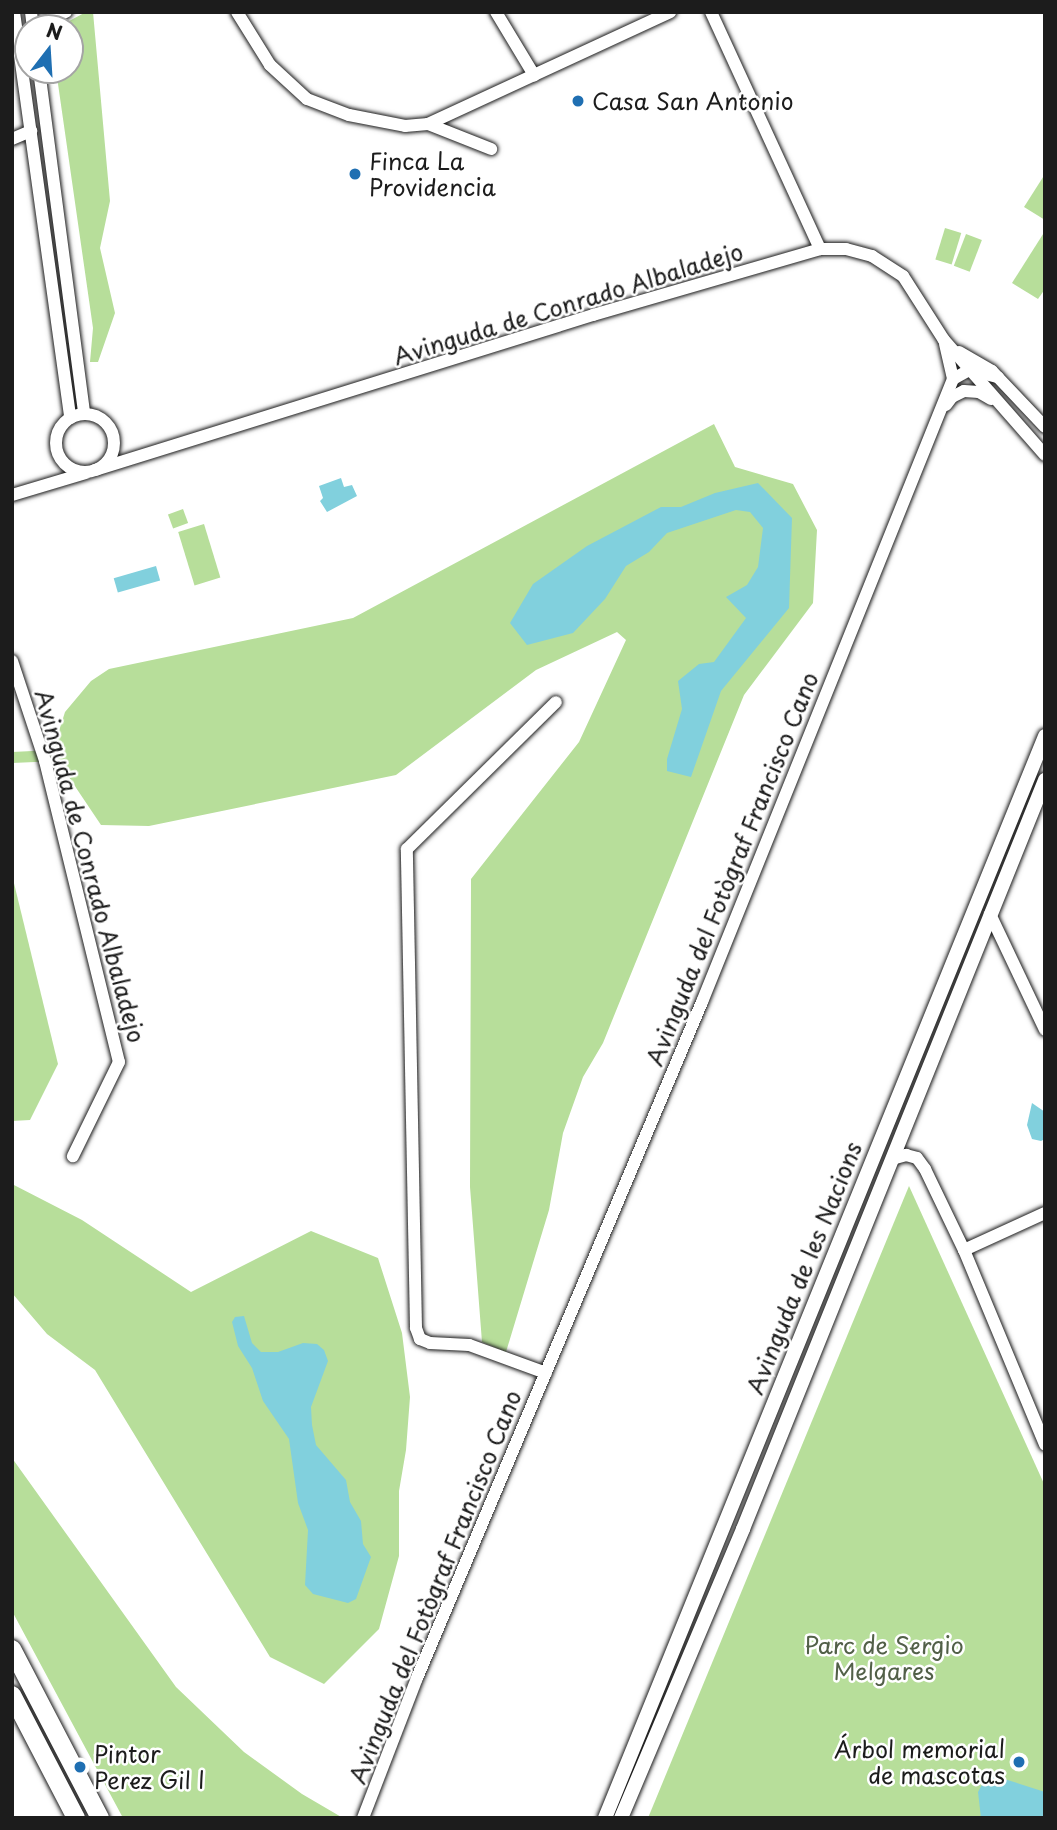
<!DOCTYPE html>
<html>
<head>
<meta charset="utf-8">
<style>
	body { margin:0 }
	#map { position:relative; width:1057px; height:1830px; overflow:hidden; background:#fff; font-family:"Playpen Sans",sans-serif }
	div>[style] { position:absolute }
	.green>* { inset:0; background:#b7de9a; transform-origin:0 0 }
	.water>* { inset:0; background:#81d0dd; transform-origin:0 0 }
	.roads { filter:drop-shadow(0 0 2px #1c1c1c) drop-shadow(0 0 2px #1c1c1c) }
	.minor>* { height:12px; margin:-6px; padding:0 6px; transform-origin:6px; border-radius:6px; background:#fff }
	.minor>.ring { margin:-6px; padding:0; box-sizing:content-box; background:none; border:12px solid #fff; border-radius:50% }
	.tertiary>* { height:14px; margin:-7px; padding:0 7px; transform-origin:7px; border-radius:7px; background:#fff }
	.secondary>* { height:18px; margin:-9px; padding:0 9px; transform-origin:9px; border-radius:9px; background:#fff }
	.dots>* { width:19px; height:19px; translate:-50% -50%; box-sizing:border-box; border:4px solid #fff; border-radius:50% }
	span { translate:-50% -50%; white-space:nowrap; text-align:center; line-height:1.15; -webkit-text-stroke:5px #fff; paint-order:stroke }
	.poi-label { font-size:23px; color:#1c1c1c }
	.left { translate:0 -50%; text-align:left }
	.right { translate:-100% -50%; text-align:right }
	.street-label { font-size:23px; color:#1c1c1c }
	.park-label { font-size:23px; color:#526048 }
	.frame { position:absolute; inset:0; border:14px solid #1c1c1c; pointer-events:none }
	.north { position:absolute; left:14px; top:14px; width:70px; height:70px; box-sizing:border-box; background:#fff; border:2px solid #a4a4a4; border-radius:50%; rotate:17deg; font-size:19px; font-weight:700; line-height:28px; text-align:center; color:#1c1c1c }
	.north::after { content:''; display:block; margin:auto; width:24px; height:32px; background:#1f6fb2; clip-path:polygon(50% 0,100% 100%,50% 72%,0 100%) }
</style>
</head>
<body>
<div id="map">
	<div class="green">
		<i style="clip-path:polygon(86px 12px,93px 12px,110px 201px,100px 248px,115px 313px,98px 362px,90px 362px,93px 328px,56px 70px,70px 70px,70px 28px,56px 28px)"></i>
		<i style="clip-path:polygon(1045px 174px,1045px 220px,1024px 207px)"></i>
		<i style="left:945px;top:228px;width:17px;height:33px;rotate:17deg"></i>
		<i style="clip-path:polygon(1045px 231px,1045px 289px,1038px 299px,1012px 283px)"></i>
		<i style="left:966px;top:234px;width:17px;height:34px;rotate:21deg"></i>
		<i style="clip-path:polygon(714px 424px,735px 467px,793px 484px,817px 530px,813px 603px,744px 695px,603px 1043px,583px 1077px,563px 1133px,549px 1210px,506px 1352px,482px 1342px,470px 1187px,471px 879px,579px 742px,626px 640px,617px 632px,536px 670px,396px 775px,149px 826px,101px 825px,58px 761px,12px 763px,12px 752px,53px 750px,65px 712px,91px 681px,109px 669px,353px 618px)"></i>
		<i style="left:183px;top:509px;width:15px;height:16px;rotate:70deg"></i>
		<i style="left:204px;top:524px;width:56px;height:27px;rotate:73deg"></i>
		<i style="clip-path:polygon(12px 875px,58px 1064px,30px 1120px,12px 1121px)"></i>
		<i style="clip-path:polygon(12px 1184px,82px 1220px,191px 1292px,311px 1231px,378px 1258px,402px 1333px,410px 1397px,406px 1450px,399px 1491px,399px 1556px,379px 1629px,324px 1684px,270px 1657px,95px 1370px,47px 1334px,12px 1293px)"></i>
		<i style="clip-path:polygon(909px 1186px,1045px 1486px,1045px 1818px,648px 1818px)"></i>
		<i style="clip-path:polygon(12px 1458px,176px 1687px,244px 1752px,302px 1794px,343px 1818px,123px 1818px,12px 1611px)"></i>
	</div>
	<div class="water">
		<i style="clip-path:polygon(341px 478px,344px 487px,352px 485px,357px 496px,327px 512px,320px 501px,323px 498px,319px 486px)"></i>
		<i style="clip-path:polygon(758px 483px,792px 518px,789px 608px,721px 691px,691px 777px,667px 771px,667px 759px,682px 709px,678px 681px,699px 664px,714px 662px,746px 618px,726px 597px,747px 585px,758px 567px,763px 528px,750px 512px,736px 510px,667px 533px,649px 552px,626px 566px,605px 599px,573px 633px,527px 645px,510px 623px,533px 584px,587px 546px,661px 507px,681px 507px,715px 493px)"></i>
		<i style="left:156px;top:566px;width:15px;height:44px;rotate:74deg"></i>
		<i style="clip-path:polygon(1032px 1103px,1045px 1112px,1045px 1139px,1041px 1141px,1032px 1139px,1027px 1125px)"></i>
		<i style="clip-path:polygon(244px 1316px,252px 1343px,261px 1352px,278px 1352px,303px 1343px,317px 1344px,324px 1350px,328px 1361px,311px 1407px,312px 1425px,316px 1445px,346px 1480px,350px 1502px,361px 1521px,363px 1544px,371px 1557px,356px 1599px,348px 1603px,313px 1594px,305px 1585px,308px 1530px,298px 1503px,289px 1439px,263px 1401px,252px 1368px,238px 1346px,232px 1322px,235px 1317px)"></i>
		<i style="clip-path:polygon(995px 1776px,1045px 1792px,1045px 1818px,981px 1818px,978px 1792px,985px 1779px)"></i>
	</div>
	<div class="roads">
		<div class="minor">
			<i style="left:14px;top:12px;width:410px;rotate:82.1deg"></i>
			<i style="left:31px;top:12px;width:16px;rotate:83deg"></i>
			<i style="left:237px;top:12px;width:62px;rotate:58.1deg"></i>
			<i style="left:270px;top:65px;width:50px;rotate:42.6deg"></i>
			<i style="left:307px;top:99px;width:45px;rotate:20.9deg"></i>
			<i style="left:349px;top:115px;width:57px;rotate:11.1deg"></i>
			<i style="left:405px;top:126px;width:23px;rotate:-5deg"></i>
			<i style="left:428px;top:124px;width:267px;rotate:-24.8deg"></i>
			<i style="left:496px;top:12px;width:74px;rotate:58.9deg"></i>
			<i style="left:711px;top:12px;width:261px;rotate:65.3deg"></i>
			<i style="left:34px;top:28px;width:36px;rotate:-27deg"></i>
			<i style="left:39px;top:70px;width:347px;rotate:82.5deg"></i>
			<i style="left:428px;top:124px;width:68px;rotate:21.6deg"></i>
			<i style="left:12px;top:139px;width:21px;rotate:-23deg"></i>
			<i style="left:945px;top:344px;width:36px;rotate:77deg"></i>
			<i style="left:959px;top:352px;width:38px;rotate:30deg"></i>
			<i style="left:992px;top:371px;width:77px;rotate:46.6deg"></i>
			<i style="left:946px;top:405px;width:10px;rotate:-53deg"></i>
			<i style="left:952px;top:397px;width:13px;rotate:-27deg"></i>
			<i style="left:964px;top:391px;width:15px;rotate:4deg"></i>
			<i style="left:979px;top:392px;width:14px;rotate:30deg"></i>
			<i class="ring" style="left:56px;top:414px;width:46px;height:46px"></i>
			<i style="left:95px;top:470px;width:522px;rotate:-17.29deg"></i>
			<i style="left:593px;top:315px;width:236px;rotate:-16.2deg"></i>
			<i style="left:820px;top:249px;width:26px"></i>
			<i style="left:846px;top:249px;width:27px;rotate:15deg"></i>
			<i style="left:872px;top:256px;width:37px;rotate:33deg"></i>
			<i style="left:903px;top:276px;width:76px;rotate:57.4deg"></i>
			<i style="left:944px;top:340px;width:153px;rotate:48.7deg"></i>
			<i style="left:12px;top:495px;width:77px;rotate:-16.6deg"></i>
			<i style="left:12px;top:661px;width:105px;rotate:71.7deg"></i>
			<i style="left:45px;top:761px;width:310px;rotate:76.2deg"></i>
			<i style="left:119px;top:1062px;width:105px;rotate:116.1deg"></i>
			<i style="left:990px;top:914px;width:128px;rotate:64.6deg"></i>
			<i style="left:892px;top:1159px;width:15px;rotate:-16deg"></i>
			<i style="left:906px;top:1155px;width:11px;rotate:15deg"></i>
			<i style="left:917px;top:1158px;width:14px;rotate:54deg"></i>
			<i style="left:925px;top:1169px;width:90px;rotate:64.3deg"></i>
			<i style="left:964px;top:1250px;width:211px;rotate:67.4deg"></i>
			<i style="left:964px;top:1250px;width:89px;rotate:-24.6deg"></i>
			<i style="left:546px;top:1373px;width:82px;rotate:-160deg"></i>
			<i style="left:469px;top:1345px;width:39px;rotate:-177deg"></i>
			<i style="left:430px;top:1343px;width:11px;rotate:-158deg"></i>
			<i style="left:420px;top:1339px;width:12px;rotate:-110deg"></i>
			<i style="left:416px;top:1328px;width:479px;rotate:-91.1deg"></i>
			<i style="left:407px;top:849px;width:209px;rotate:-44.6deg"></i>
			<i style="left:363px;top:1818px;width:150px;rotate:-68.9deg"></i>
			<i style="left:417px;top:1678px;width:734px;rotate:-67.14deg"></i>
			<i style="left:702px;top:1002px;width:672px;rotate:-68.06deg"></i>
			<i style="left:953px;top:379px;width:18px;rotate:-29deg"></i>
			<i style="left:969px;top:370px;width:30px;rotate:14deg"></i>
		</div>
		<div class="tertiary">
			<i style="left:605px;top:1818px;width:1168px;rotate:-67.87deg"></i>
			<i style="left:621px;top:1818px;width:314px;rotate:-67.1deg"></i>
			<i style="left:743px;top:1529px;width:808px;rotate:-68.04deg"></i>
		</div>
		<div class="secondary">
			<i style="left:12px;top:1649px;width:191px;rotate:62.5deg"></i>
			<i style="left:12px;top:1695px;width:139px;rotate:62.5deg"></i>
		</div>
	</div>
	<div class="dots">
		<i style="left:578px;top:101px;background:#1f6fb2"></i>
		<i style="left:355px;top:174px;background:#1f6fb2"></i>
		<i style="left:1019px;top:1762px;background:#1f6fb2"></i>
		<i style="left:80px;top:1767px;background:#1f6fb2"></i>
	</div>
	<div class="poi-label">
		<span class="left" style="left:592px;top:101px">Casa San Antonio</span>
		<span class="left" style="left:369px;top:174px">Finca La<br>Providencia</span>
		<span class="right" style="left:1005px;top:1762px">Árbol memorial<br>de mascotas</span>
		<span class="left" style="left:94px;top:1767px">Pintor<br>Perez Gil I</span>
	</div>
	<div class="street-label">
		<span style="left:568px;top:304px;rotate:-17deg">Avinguda de Conrado Albaladejo</span>
		<span style="left:90px;top:866px;rotate:75deg">Avinguda de Conrado Albaladejo</span>
		<span style="left:732px;top:869px;rotate:-68deg">Avinguda del Fotògraf Francisco Cano</span>
		<span style="left:804px;top:1268px;rotate:-68deg">Avinguda de les Nacions</span>
		<span style="left:435px;top:1587px;rotate:-68deg">Avinguda del Fotògraf Francisco Cano</span>
	</div>
	<div class="park-label">
		<span style="left:884px;top:1658px">Parc de Sergio<br>Melgares</span>
	</div>
	<div class="frame"></div>
	<div class="north">N</div>
</div>
</body>
</html>
